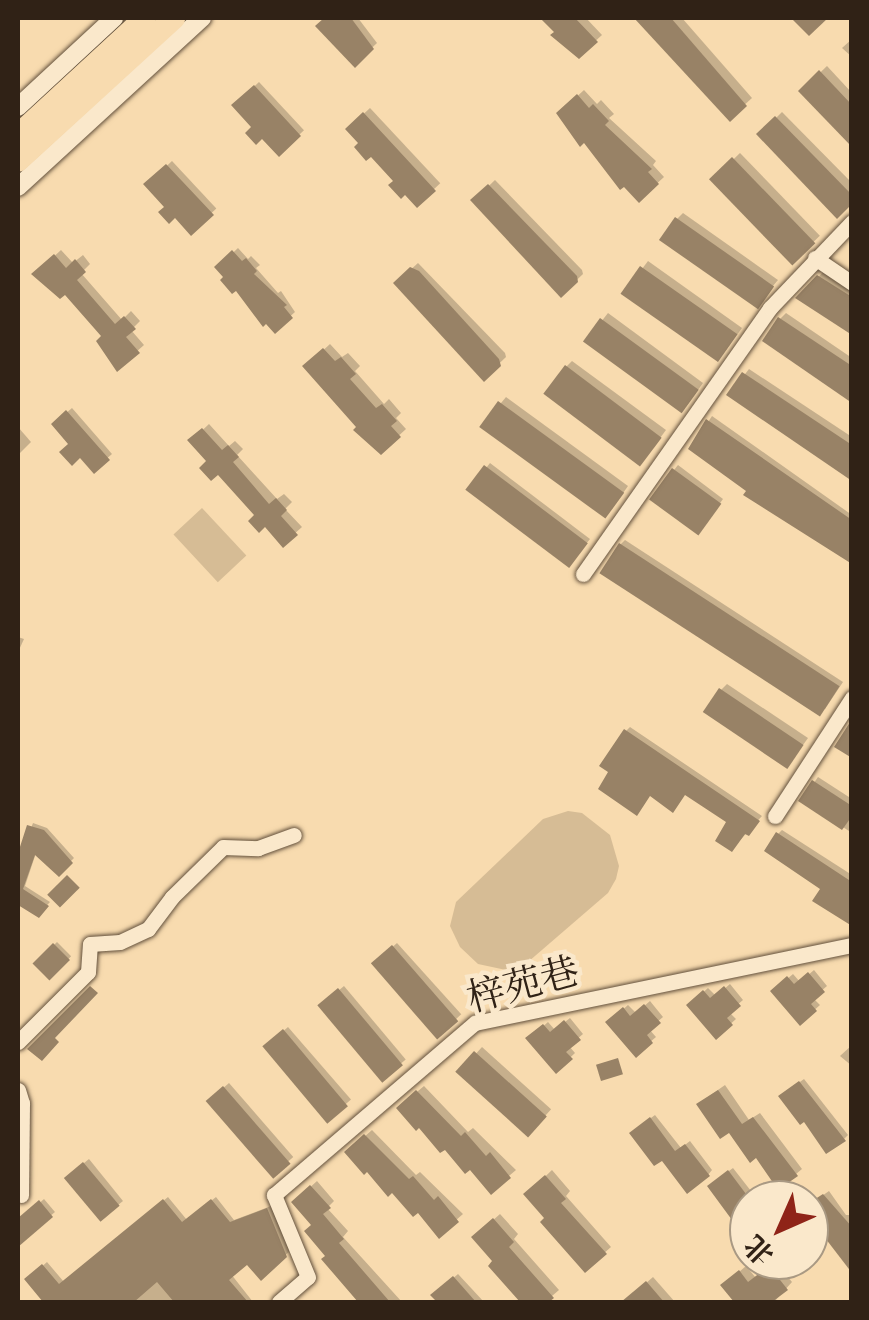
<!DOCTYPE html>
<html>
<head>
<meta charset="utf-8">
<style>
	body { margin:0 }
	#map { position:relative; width:869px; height:1320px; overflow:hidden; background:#f8dbaf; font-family:"IM FELL French Canon","Noto Serif SC",serif }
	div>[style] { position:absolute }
	.green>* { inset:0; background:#d6bc95; transform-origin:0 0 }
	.shadow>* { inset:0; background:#0003; transform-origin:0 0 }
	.building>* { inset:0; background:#988266; transform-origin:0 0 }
	.roads { filter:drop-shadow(0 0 2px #62503c) drop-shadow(0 0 2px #62503c) }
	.minor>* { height:15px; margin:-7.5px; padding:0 7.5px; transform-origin:7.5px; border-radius:7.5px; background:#fae8cb }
	.tertiary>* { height:18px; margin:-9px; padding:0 9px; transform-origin:9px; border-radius:9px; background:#fae8cb }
	.primary>* { height:22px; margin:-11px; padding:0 11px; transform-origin:11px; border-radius:11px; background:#f8dbaf }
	span { translate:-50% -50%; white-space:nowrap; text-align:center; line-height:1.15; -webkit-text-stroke:9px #fae8cb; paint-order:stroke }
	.street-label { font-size:38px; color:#302216 }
	.frame { position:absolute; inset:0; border:20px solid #302216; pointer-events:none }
	.north { position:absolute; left:729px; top:1180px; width:100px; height:100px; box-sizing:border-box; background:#fae8cb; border:2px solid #a99983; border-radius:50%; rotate:225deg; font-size:28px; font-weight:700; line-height:40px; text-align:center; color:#302216 }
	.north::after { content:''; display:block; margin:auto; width:35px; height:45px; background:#8f2418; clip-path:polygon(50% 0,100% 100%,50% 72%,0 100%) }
</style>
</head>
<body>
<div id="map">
	<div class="green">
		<i style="left:202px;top:508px;width:65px;height:39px;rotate:47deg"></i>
		<i style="clip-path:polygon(568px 811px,582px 813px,610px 835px,619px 866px,616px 879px,608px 893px,528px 962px,506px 970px,478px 964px,460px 947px,450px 926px,456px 902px,543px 819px)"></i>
	</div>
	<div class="shadow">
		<i style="clip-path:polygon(328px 18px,358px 18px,377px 43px,355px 64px,318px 26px)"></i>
		<i style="clip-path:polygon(544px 18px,586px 18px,602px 35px,579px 56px)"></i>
		<i style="clip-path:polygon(644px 18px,682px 18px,752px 98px,730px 118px,641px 21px)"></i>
		<i style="clip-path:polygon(852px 39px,852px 57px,842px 48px)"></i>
		<i style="clip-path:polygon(827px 66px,852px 93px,852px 144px,801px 91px)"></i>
		<i style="left:259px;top:82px;width:66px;height:33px;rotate:47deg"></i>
		<i style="clip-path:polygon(584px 90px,597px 104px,601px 100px,614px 114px,609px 118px,656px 161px,653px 165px,664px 177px,639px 200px,559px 113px)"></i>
		<i style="left:370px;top:108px;width:103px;height:30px;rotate:47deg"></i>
		<i style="clip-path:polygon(782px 112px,852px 183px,852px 201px,759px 135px)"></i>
		<i style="left:740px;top:153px;width:115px;height:37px;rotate:46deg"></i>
		<i style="left:172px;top:161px;width:65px;height:34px;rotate:47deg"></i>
		<i style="clip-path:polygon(495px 180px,582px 270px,583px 274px,561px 295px,474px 200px)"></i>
		<i style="clip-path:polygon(683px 213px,778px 280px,762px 299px,677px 219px)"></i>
		<i style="clip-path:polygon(238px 248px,248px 259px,251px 256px,260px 265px,256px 268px,278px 293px,281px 291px,295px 312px,275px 330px,218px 267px)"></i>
		<i style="clip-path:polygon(61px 250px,73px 263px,83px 255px,90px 264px,81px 273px,122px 320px,131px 311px,140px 321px,131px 330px,144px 345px,117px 369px,104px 336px,65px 292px,35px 274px)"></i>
		<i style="clip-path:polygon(648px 261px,742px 328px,723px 354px,624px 293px)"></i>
		<i style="clip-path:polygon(418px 263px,505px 353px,506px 357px,484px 378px,396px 283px)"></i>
		<i style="clip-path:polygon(824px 271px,852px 290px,852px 333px,799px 298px)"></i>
		<i style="clip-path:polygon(608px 313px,703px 383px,687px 405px,586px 341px)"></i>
		<i style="clip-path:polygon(786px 313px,852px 358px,852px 400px,780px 319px)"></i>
		<i style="clip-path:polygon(330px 344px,342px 357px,348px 353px,360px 366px,355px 371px,384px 404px,389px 399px,401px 413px,396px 418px,406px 429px,381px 452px,306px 366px)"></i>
		<i style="clip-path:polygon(572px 361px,666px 430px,646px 457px,566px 367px)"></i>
		<i style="clip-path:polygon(749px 369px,852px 437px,852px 478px,729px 395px)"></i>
		<i style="clip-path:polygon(506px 397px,628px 486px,612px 509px,482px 426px)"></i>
		<i style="left:72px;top:408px;width:61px;height:24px;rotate:49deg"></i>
		<i style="clip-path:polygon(712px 416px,852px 515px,852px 562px,691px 448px)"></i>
		<i style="clip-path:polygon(209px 424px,229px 446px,235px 441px,243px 449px,237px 455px,277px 499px,284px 494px,292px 502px,285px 509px,302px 527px,283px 544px,191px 441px)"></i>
		<i style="clip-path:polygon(18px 427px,31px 442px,18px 455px)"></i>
		<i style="clip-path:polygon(490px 463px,590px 539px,572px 561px,469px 490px)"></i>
		<i style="clip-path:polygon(678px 465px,723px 499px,702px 528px,674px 470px)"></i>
		<i style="clip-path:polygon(625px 540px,843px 682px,825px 709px,620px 545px)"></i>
		<i style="clip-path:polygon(18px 637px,24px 639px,18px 652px)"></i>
		<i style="clip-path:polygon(727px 684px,808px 738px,793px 759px,721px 690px)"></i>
		<i style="clip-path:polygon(630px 727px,762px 816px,732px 849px,730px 822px,686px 792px,650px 794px,626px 731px)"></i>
		<i style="clip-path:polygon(818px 777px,852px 799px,852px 833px,802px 800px)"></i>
		<i style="clip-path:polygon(33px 823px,47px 828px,74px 858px,59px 873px,36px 853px,25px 886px,50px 902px,38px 915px,18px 904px,18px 861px)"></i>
		<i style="clip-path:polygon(782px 830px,852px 875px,852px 918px,778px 834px)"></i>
		<i style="left:57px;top:942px;width:20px;height:30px;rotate:45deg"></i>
		<i style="left:397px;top:943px;width:96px;height:30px;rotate:48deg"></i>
		<i style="clip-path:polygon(814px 970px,827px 986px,813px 998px,820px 1005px,800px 1023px,773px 991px,793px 974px,800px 982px)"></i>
		<i style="clip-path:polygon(730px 984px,743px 1000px,729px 1012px,736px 1019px,716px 1037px,689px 1005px,708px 988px,716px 996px)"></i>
		<i style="left:344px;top:986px;width:96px;height:30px;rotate:50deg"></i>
		<i style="clip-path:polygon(650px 1001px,663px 1017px,649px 1029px,656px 1037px,636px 1054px,609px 1022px,628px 1005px,636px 1013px)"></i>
		<i style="clip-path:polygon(570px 1018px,583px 1034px,569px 1046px,575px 1053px,556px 1071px,529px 1039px,548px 1022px,555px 1030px)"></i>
		<i style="left:288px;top:1027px;width:96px;height:30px;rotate:49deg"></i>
		<i style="clip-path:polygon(852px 1045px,852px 1066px,840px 1056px)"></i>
		<i style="left:482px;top:1047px;width:93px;height:33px;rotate:42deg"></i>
		<i style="clip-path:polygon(804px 1079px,848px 1135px,844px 1139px,786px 1092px)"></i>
		<i style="left:229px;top:1083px;width:98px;height:27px;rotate:49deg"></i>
		<i style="clip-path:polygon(725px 1085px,749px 1120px,760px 1113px,802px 1169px,796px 1174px,756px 1155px,705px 1099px)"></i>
		<i style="clip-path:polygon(424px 1086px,468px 1132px,473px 1128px,516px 1170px,491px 1191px,405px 1102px)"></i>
		<i style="clip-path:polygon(655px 1115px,681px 1148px,690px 1141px,712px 1170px,708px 1175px,636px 1129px)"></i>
		<i style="clip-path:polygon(372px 1130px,416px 1175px,420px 1172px,463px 1214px,439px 1235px,418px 1210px,347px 1152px)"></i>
		<i style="left:89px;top:1159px;width:54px;height:29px;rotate:51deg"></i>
		<i style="clip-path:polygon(733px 1168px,758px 1200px,749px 1200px,749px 1222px,714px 1182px)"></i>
		<i style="clip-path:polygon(552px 1170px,570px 1191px,566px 1196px,611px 1247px,585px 1270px,527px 1194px)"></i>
		<i style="clip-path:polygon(317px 1181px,334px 1201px,327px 1208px,348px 1231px,343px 1237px,402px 1302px,360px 1302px,324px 1259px,328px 1256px,314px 1224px,294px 1202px)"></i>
		<i style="clip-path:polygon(829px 1191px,846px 1215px,852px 1215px,852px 1270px,809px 1212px,809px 1205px)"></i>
		<i style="clip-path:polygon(168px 1197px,187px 1220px,216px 1197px,234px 1220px,271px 1206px,290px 1251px,261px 1277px,248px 1261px,231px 1274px,253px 1302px,46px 1302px,27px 1280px,47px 1262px,64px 1282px)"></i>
		<i style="clip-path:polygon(44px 1199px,55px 1212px,18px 1243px,18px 1222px)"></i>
		<i style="clip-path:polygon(500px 1214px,518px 1234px,514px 1239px,559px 1290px,545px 1302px,524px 1302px,491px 1266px,495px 1261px,474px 1237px)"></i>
		<i style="clip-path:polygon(776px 1262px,792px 1282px,774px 1302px,737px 1302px,724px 1285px,746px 1266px,756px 1278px)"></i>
		<i style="clip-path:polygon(458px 1274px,484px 1302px,440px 1302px,434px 1295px)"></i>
		<i style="clip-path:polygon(653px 1277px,675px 1302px,633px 1302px,629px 1298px)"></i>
	</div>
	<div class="building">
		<i style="clip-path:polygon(324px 18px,351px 18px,374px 49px,355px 68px,315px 26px)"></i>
		<i style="clip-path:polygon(540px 18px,575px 18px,598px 42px,579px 59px,550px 35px,554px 32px)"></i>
		<i style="clip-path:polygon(634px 18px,671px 18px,747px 106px,730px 122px)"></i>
		<i style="clip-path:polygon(791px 18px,828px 18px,809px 36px)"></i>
		<i style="clip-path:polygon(819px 70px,852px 105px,852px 147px,798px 91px)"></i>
		<i style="clip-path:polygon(254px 85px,301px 136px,279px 157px,262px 139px,256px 145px,245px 133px,251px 127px,231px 105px)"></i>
		<i style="clip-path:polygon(577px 94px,589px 108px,593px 104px,609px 121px,605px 125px,652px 169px,648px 172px,659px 184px,639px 203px,624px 187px,620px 190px,584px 143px,580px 147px,556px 113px)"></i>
		<i style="clip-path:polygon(363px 112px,436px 191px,417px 208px,405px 195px,401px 199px,388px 185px,393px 181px,371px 157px,366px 161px,354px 147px,358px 143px,345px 129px)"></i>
		<i style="clip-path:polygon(775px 116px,852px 195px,852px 204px,837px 219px,756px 134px)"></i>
		<i style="left:732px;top:157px;width:120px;height:32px;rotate:46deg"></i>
		<i style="clip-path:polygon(166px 164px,214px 215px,191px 236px,175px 218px,169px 224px,158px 212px,164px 207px,143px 184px)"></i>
		<i style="clip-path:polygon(488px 184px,577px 276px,578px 282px,561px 298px,470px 200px)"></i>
		<i style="left:675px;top:217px;width:121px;height:28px;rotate:35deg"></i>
		<i style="clip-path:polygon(232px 250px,242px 261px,246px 258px,257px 271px,254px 274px,287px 305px,284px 307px,293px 318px,275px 334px,266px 324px,263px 327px,236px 291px,232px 294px,220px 280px,223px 277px,214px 267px)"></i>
		<i style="clip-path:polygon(54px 254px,66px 268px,75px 259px,86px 272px,77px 280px,115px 324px,124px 316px,136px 329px,126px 337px,140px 353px,117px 372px,96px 341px,101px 336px,65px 295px,60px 299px,31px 274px)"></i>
		<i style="left:640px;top:266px;width:119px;height:34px;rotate:35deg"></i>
		<i style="clip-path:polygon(410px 267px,419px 271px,499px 359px,501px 366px,484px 382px,393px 283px)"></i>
		<i style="clip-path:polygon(817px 275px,852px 297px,852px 335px,795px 298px)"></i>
		<i style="clip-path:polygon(778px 317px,852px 366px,852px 403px,762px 341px)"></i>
		<i style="left:600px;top:318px;width:122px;height:29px;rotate:36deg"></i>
		<i style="clip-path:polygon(323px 348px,335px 361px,341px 357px,356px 374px,350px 379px,376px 408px,382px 404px,397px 421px,391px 426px,401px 437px,381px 455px,353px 430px,356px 427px,302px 366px)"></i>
		<i style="left:565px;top:365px;width:121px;height:36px;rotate:37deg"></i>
		<i style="clip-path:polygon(742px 372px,852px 445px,852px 481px,726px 395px)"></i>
		<i style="left:498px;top:401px;width:156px;height:32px;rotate:36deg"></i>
		<i style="clip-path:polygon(66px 410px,110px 460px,94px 474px,80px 458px,72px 466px,59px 452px,68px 444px,51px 424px)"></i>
		<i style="clip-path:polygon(706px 419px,852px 520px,852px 564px,743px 495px,746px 491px,688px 449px)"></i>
		<i style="clip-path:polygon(202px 428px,222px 450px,228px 445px,239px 457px,233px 462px,269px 504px,276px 498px,287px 510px,281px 516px,298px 535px,283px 548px,265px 527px,259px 533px,248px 521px,254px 515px,218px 475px,211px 481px,199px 468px,206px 461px,187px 440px)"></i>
		<i style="left:484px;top:465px;width:130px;height:31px;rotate:37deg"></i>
		<i style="left:672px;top:468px;width:61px;height:39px;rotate:36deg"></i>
		<i style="left:619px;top:543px;width:263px;height:36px;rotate:33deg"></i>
		<i style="left:719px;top:688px;width:102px;height:29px;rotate:34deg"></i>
		<i style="clip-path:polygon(852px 719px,852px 758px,834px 747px)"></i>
		<i style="clip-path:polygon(624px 729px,760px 821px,749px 836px,745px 834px,732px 852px,715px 841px,726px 822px,685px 795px,673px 813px,650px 796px,637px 816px,598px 789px,608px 772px,599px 766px)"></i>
		<i style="clip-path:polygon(812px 780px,852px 806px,852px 816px,842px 830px,798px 801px)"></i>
		<i style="clip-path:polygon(27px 825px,44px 830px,73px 863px,59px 877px,35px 855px,23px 889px,49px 906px,39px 918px,18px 905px,18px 853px)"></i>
		<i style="clip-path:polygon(776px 832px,852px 882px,852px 926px,812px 901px,820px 889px,764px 851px)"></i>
		<i style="left:67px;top:875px;width:18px;height:28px;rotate:45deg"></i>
		<i style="left:53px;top:943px;width:24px;height:29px;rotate:45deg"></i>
		<i style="left:392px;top:945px;width:101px;height:28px;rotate:49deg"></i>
		<i style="clip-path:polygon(808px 972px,825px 992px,811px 1004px,817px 1011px,800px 1026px,770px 991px,787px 976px,794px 984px)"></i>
		<i style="clip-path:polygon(90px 986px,98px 993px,55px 1038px,59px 1042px,42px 1061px,27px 1049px)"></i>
		<i style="clip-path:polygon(724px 986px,741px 1006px,727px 1018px,733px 1025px,716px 1040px,686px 1005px,703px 990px,710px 998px)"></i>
		<i style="left:338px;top:988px;width:101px;height:27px;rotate:50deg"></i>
		<i style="clip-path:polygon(644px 1004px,661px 1023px,647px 1035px,653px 1043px,636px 1058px,605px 1022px,623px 1007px,630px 1016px)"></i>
		<i style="clip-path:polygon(564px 1020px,581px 1040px,566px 1052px,573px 1059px,556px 1074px,525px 1038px,543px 1024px,550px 1032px)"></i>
		<i style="left:283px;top:1029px;width:101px;height:27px;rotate:50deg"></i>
		<i style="left:474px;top:1051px;width:98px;height:28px;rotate:42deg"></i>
		<i style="left:618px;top:1058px;width:17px;height:23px;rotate:73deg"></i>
		<i style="clip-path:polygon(799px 1081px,846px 1141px,826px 1154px,804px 1122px,800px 1125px,778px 1096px)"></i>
		<i style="left:223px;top:1086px;width:103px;height:23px;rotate:49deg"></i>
		<i style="clip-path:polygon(416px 1090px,461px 1136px,465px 1132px,486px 1156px,490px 1152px,511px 1178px,491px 1195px,470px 1170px,465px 1174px,445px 1150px,440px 1153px,419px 1128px,416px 1131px,396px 1108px)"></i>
		<i style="clip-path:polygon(718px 1090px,742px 1124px,753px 1117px,798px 1176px,778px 1190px,756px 1158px,750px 1163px,729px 1133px,720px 1139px,696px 1104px)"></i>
		<i style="clip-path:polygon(650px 1117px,675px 1151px,685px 1144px,710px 1176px,687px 1194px,662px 1161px,654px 1166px,629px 1133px)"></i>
		<i style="clip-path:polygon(364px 1134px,409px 1179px,413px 1176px,434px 1200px,438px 1196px,459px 1222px,439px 1239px,418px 1213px,413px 1217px,392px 1193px,388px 1197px,367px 1172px,364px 1175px,344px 1152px)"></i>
		<i style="left:83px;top:1162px;width:57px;height:25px;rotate:50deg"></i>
		<i style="clip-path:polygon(728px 1170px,749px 1198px,749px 1226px,740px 1214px,732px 1220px,707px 1186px)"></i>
		<i style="clip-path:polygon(545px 1175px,566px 1199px,561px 1203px,607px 1254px,585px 1273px,540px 1222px,544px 1218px,523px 1194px)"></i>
		<i style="clip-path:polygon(310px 1185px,331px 1208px,323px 1214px,344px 1239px,339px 1243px,390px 1302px,358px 1302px,321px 1259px,325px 1256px,304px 1231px,311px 1225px,291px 1202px)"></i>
		<i style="clip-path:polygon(823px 1194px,852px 1227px,852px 1273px,809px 1217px,809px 1203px)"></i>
		<i style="clip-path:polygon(163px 1199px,182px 1222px,211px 1199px,230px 1222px,267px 1208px,287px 1257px,261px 1281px,247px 1265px,229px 1280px,248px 1302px,174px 1302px,157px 1282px,134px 1302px,43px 1302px,24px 1279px,42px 1264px,59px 1284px)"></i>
		<i style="clip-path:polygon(39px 1200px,53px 1217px,18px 1247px,18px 1218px)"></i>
		<i style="clip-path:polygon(493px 1218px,514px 1242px,509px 1247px,554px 1298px,549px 1302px,520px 1302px,488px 1266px,492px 1261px,471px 1237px)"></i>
		<i style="clip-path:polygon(769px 1266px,788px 1290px,772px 1302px,734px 1302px,720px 1285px,739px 1270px,748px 1282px)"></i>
		<i style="clip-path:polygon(453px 1276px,476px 1302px,437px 1302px,430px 1295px)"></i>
		<i style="clip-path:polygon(646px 1281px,664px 1302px,621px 1302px)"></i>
	</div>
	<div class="roads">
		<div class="minor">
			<i style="left:815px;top:258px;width:45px;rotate:34deg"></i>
			<i style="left:583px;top:574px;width:325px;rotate:-54.9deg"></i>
			<i style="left:770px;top:308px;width:119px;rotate:-46.4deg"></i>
			<i style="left:775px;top:816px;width:141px;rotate:-56.9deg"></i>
			<i style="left:18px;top:1042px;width:99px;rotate:-45deg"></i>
			<i style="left:88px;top:972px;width:28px;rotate:-86deg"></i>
			<i style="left:90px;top:944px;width:30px;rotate:-4deg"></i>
			<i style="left:120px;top:942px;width:31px;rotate:-25deg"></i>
			<i style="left:148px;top:929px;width:40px;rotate:-53deg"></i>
			<i style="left:172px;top:897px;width:71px;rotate:-44.4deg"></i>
			<i style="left:223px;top:847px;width:35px;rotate:2deg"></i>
			<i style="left:258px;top:848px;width:38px;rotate:-20deg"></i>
			<i style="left:18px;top:1090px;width:14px;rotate:73deg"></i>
			<i style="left:22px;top:1103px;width:92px;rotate:90.6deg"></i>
			<i style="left:279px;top:1302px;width:38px;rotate:-41deg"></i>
			<i style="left:308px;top:1277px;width:89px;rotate:-112.5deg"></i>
			<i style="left:274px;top:1195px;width:265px;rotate:-40.6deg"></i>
			<i style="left:475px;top:1023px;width:385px;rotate:-11.7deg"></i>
		</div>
		<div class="tertiary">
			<i style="left:18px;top:107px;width:131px;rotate:-42.8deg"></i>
			<i style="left:18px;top:187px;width:250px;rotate:-42.6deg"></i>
		</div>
		<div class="primary">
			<i style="left:18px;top:135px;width:173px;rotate:-42.7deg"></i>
			<i style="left:18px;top:161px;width:212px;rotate:-42.5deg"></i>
		</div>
	</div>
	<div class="street-label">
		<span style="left:523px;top:985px;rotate:-15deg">梓苑巷</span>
	</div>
	<div class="frame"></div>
	<div class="north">北</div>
</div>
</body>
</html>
